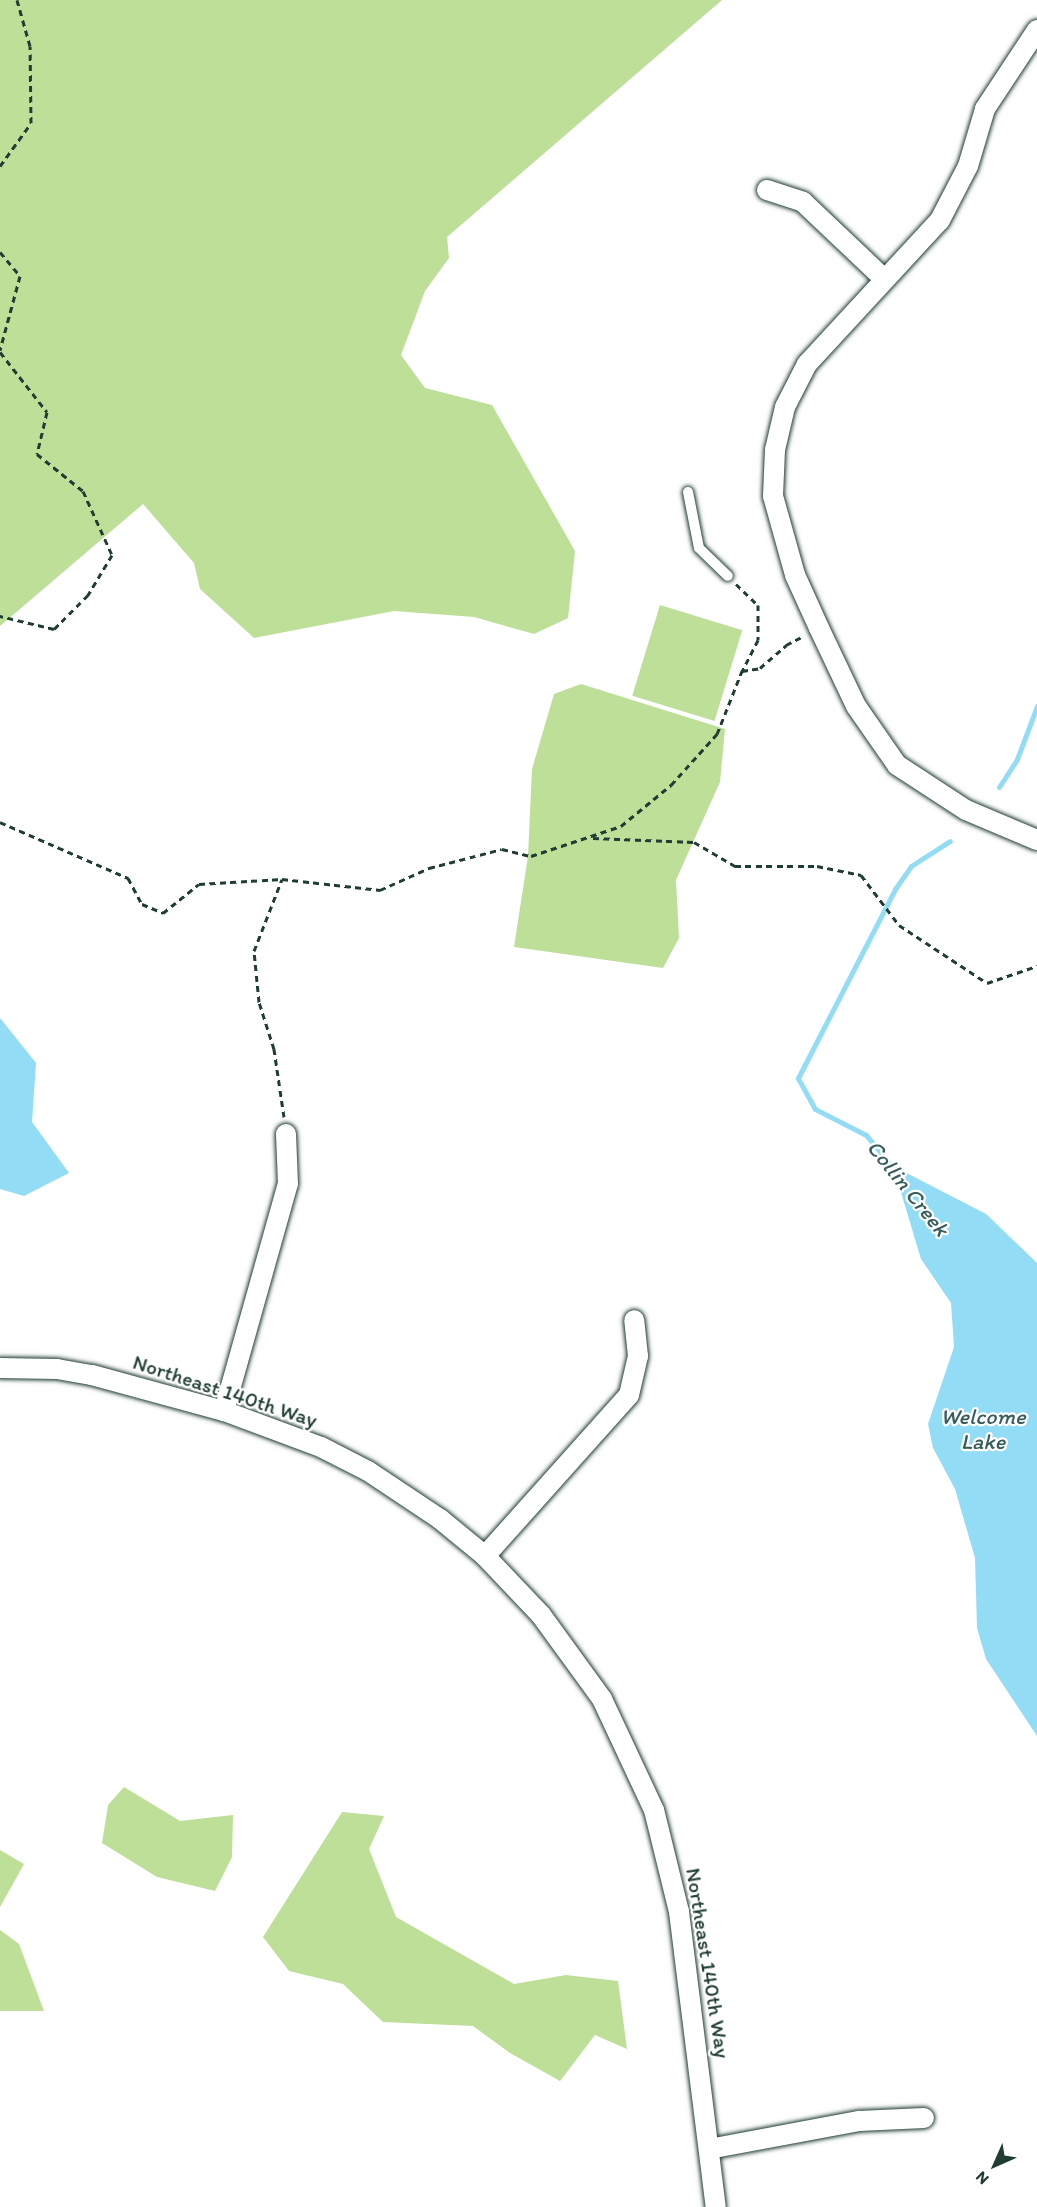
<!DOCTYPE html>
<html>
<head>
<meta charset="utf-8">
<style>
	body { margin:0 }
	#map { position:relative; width:1037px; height:2207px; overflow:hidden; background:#fff; font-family:Itim,sans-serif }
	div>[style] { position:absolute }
	.green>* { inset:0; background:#bddf98; transform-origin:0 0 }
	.water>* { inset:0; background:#93dcf5 }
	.stream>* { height:5px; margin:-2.5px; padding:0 2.5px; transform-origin:2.5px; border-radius:2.5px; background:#93dcf5 }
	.path>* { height:3px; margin-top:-1.5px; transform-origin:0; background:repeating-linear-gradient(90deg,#1f3d34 0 6px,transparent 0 10.5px) }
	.roads { filter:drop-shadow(0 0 2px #1f3d34) drop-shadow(0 0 2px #1f3d34) }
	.lane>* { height:10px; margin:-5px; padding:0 5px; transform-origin:5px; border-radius:5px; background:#fff }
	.street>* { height:20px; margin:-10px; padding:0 10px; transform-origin:10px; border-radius:10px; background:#fff }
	span { translate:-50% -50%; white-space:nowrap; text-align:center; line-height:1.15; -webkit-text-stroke:4.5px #fff; paint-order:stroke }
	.street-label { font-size:21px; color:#1f3d34 }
	.water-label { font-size:22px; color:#365d5b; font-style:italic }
	.north { position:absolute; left:965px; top:2135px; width:60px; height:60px; -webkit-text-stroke:4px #fff; paint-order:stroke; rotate:225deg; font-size:16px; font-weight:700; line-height:24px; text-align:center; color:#1f3d34 }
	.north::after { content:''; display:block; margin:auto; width:21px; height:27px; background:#1f3d34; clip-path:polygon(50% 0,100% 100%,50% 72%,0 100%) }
</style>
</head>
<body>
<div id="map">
	<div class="green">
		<i style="clip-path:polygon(0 0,722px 0,447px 237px,449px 258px,425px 291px,401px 355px,425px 388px,492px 405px,575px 551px,568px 618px,534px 634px,474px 617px,394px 611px,254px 638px,200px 589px,194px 563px,143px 504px,0 626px)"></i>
		<i style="left:660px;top:605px;width:86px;height:95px;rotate:17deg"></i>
		<i style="clip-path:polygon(581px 684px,725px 729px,720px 782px,676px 880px,679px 938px,663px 968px,514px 947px,528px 856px,532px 769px,554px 694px)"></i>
		<i style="clip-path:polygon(124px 1787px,180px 1821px,233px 1815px,232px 1857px,215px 1891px,157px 1877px,102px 1843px,108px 1805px)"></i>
		<i style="clip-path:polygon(342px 1812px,384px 1816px,369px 1849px,396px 1917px,514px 1984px,566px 1975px,618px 1981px,627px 2049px,595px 2035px,560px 2081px,510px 2053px,473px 2026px,383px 2022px,343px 1984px,289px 1971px,263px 1937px)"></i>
		<i style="clip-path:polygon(0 1850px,24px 1864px,0 1907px)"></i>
		<i style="clip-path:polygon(0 1930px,19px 1944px,44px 2011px,0 2011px)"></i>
	</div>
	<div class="water">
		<i style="clip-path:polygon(0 1018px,36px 1063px,32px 1122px,69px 1173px,24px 1196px,0 1189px)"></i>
		<i style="clip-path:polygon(893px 1166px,986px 1214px,1037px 1263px,1037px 1736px,986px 1659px,977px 1628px,975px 1558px,955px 1489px,933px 1448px,928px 1424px,954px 1347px,951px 1303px,921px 1259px)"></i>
	</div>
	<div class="stream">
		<i style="left:999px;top:787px;width:33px;rotate:-57deg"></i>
		<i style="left:1017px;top:759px;width:57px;rotate:-69.3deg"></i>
		<i style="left:896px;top:1171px;width:47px;rotate:-129.8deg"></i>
		<i style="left:866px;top:1135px;width:57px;rotate:-153deg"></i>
		<i style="left:815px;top:1109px;width:35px;rotate:-119deg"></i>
		<i style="left:798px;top:1078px;width:212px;rotate:-62.8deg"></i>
		<i style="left:895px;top:889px;width:28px;rotate:-55deg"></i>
		<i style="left:911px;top:866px;width:46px;rotate:-32.7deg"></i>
	</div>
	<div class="path">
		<i style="left:0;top:166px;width:53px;rotate:-54.2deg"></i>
		<i style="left:31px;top:123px;width:77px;rotate:-90.7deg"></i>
		<i style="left:30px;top:46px;width:48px;rotate:-105.8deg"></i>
		<i style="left:0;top:252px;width:31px;rotate:50deg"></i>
		<i style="left:20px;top:276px;width:77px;rotate:105.1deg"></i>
		<i style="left:0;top:352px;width:76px;rotate:51.9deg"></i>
		<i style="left:47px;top:412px;width:43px;rotate:103.4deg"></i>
		<i style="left:37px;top:454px;width:59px;rotate:38.8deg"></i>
		<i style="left:83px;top:491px;width:70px;rotate:65.6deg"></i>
		<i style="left:112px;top:555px;width:47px;rotate:121deg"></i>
		<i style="left:88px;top:595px;width:48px;rotate:135deg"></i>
		<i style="left:54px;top:629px;width:56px;rotate:-166.5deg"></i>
		<i style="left:736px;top:584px;width:30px;rotate:44deg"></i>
		<i style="left:758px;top:605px;width:35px;rotate:90deg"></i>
		<i style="left:758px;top:640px;width:35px;rotate:117deg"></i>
		<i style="left:0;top:822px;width:140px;rotate:23.6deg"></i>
		<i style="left:128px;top:878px;width:30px;rotate:62deg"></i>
		<i style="left:142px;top:904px;width:23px;rotate:23deg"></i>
		<i style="left:163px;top:913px;width:46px;rotate:-38.9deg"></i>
		<i style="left:199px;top:884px;width:83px;rotate:-3.4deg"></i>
		<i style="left:593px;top:838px;width:101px;rotate:2.3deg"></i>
		<i style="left:694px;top:842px;width:48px;rotate:30.3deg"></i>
		<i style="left:735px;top:866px;width:82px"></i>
		<i style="left:817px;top:866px;width:45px;rotate:11.6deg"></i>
		<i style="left:861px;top:875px;width:63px;rotate:52.8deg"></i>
		<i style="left:899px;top:925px;width:105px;rotate:33.4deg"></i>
		<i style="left:987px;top:983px;width:53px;rotate:-18.8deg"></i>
		<i style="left:284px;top:1117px;width:69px;rotate:-98.4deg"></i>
		<i style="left:274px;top:1049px;width:49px;rotate:-107.7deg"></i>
		<i style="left:259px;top:1002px;width:51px;rotate:-95.6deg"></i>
		<i style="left:254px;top:951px;width:77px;rotate:-68.7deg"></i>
		<i style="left:282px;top:879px;width:99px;rotate:6.4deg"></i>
		<i style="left:380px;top:890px;width:54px;rotate:-24.2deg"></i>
		<i style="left:429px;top:868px;width:75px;rotate:-14.6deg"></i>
		<i style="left:502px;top:849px;width:30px;rotate:14deg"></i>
		<i style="left:531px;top:856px;width:95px;rotate:-18.4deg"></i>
		<i style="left:621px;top:826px;width:65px;rotate:-39.4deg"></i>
		<i style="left:671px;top:785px;width:69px;rotate:-48deg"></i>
		<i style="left:717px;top:734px;width:68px;rotate:-68.4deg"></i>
		<i style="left:742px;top:671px;width:18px;rotate:-9deg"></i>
		<i style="left:760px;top:668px;width:35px;rotate:-41deg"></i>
		<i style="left:786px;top:645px;width:20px;rotate:-27deg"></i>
	</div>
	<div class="roads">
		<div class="lane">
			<i style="left:688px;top:492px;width:57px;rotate:78.9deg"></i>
			<i style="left:699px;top:548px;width:40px;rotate:44deg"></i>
		</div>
		<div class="street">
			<i style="left:1037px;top:30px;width:95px;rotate:123.4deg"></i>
			<i style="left:985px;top:109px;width:59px;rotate:106.6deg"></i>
			<i style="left:968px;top:166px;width:61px;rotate:117.4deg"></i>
			<i style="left:940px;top:220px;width:196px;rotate:132.7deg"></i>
			<i style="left:807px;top:364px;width:48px;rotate:117.1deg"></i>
			<i style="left:785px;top:407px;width:44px;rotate:103.1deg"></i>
			<i style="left:775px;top:450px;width:46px;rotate:92.5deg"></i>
			<i style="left:773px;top:496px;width:82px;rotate:74.4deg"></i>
			<i style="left:795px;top:575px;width:58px;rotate:65.6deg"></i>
			<i style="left:819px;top:628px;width:86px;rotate:64.6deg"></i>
			<i style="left:856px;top:706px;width:72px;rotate:55.2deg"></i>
			<i style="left:897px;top:765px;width:82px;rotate:33.1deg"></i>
			<i style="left:966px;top:810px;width:77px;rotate:22.9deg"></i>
			<i style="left:767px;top:190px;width:38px;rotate:18deg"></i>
			<i style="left:803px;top:202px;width:112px;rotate:43.5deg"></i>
			<i style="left:0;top:1368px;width:57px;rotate:1deg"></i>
			<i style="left:57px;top:1369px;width:36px;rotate:10deg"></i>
			<i style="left:92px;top:1375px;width:137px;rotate:15.3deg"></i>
			<i style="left:224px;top:1411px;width:103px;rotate:20.4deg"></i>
			<i style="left:321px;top:1447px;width:53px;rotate:27.1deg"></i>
			<i style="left:368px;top:1471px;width:87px;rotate:33.7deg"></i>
			<i style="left:440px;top:1519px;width:58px;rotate:39.4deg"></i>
			<i style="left:485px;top:1556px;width:81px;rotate:46.5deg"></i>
			<i style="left:541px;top:1615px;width:104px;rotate:54deg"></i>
			<i style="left:602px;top:1699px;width:123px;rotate:64.9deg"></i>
			<i style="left:654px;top:1810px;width:105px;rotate:76.2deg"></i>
			<i style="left:679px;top:1912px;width:297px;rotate:82.9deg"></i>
			<i style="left:224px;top:1411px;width:236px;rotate:-74.3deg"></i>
			<i style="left:288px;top:1184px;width:50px;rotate:-92.3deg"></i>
			<i style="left:485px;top:1556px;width:216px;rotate:-48.2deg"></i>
			<i style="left:629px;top:1395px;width:40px;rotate:-77deg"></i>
			<i style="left:638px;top:1356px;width:36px;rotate:-96deg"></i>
			<i style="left:709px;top:2149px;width:153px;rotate:-10.6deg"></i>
			<i style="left:859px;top:2121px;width:65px;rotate:-2.6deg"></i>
		</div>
	</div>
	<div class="street-label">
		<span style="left:225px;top:1391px;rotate:18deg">Northeast 140th Way</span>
		<span style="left:708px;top:1963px;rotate:81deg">Northeast 140th Way</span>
	</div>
	<div class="water-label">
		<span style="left:908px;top:1188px;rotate:51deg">Collin Creek</span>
		<span style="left:983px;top:1429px">Welcome<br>Lake</span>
	</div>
	<div class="north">N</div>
</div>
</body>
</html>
